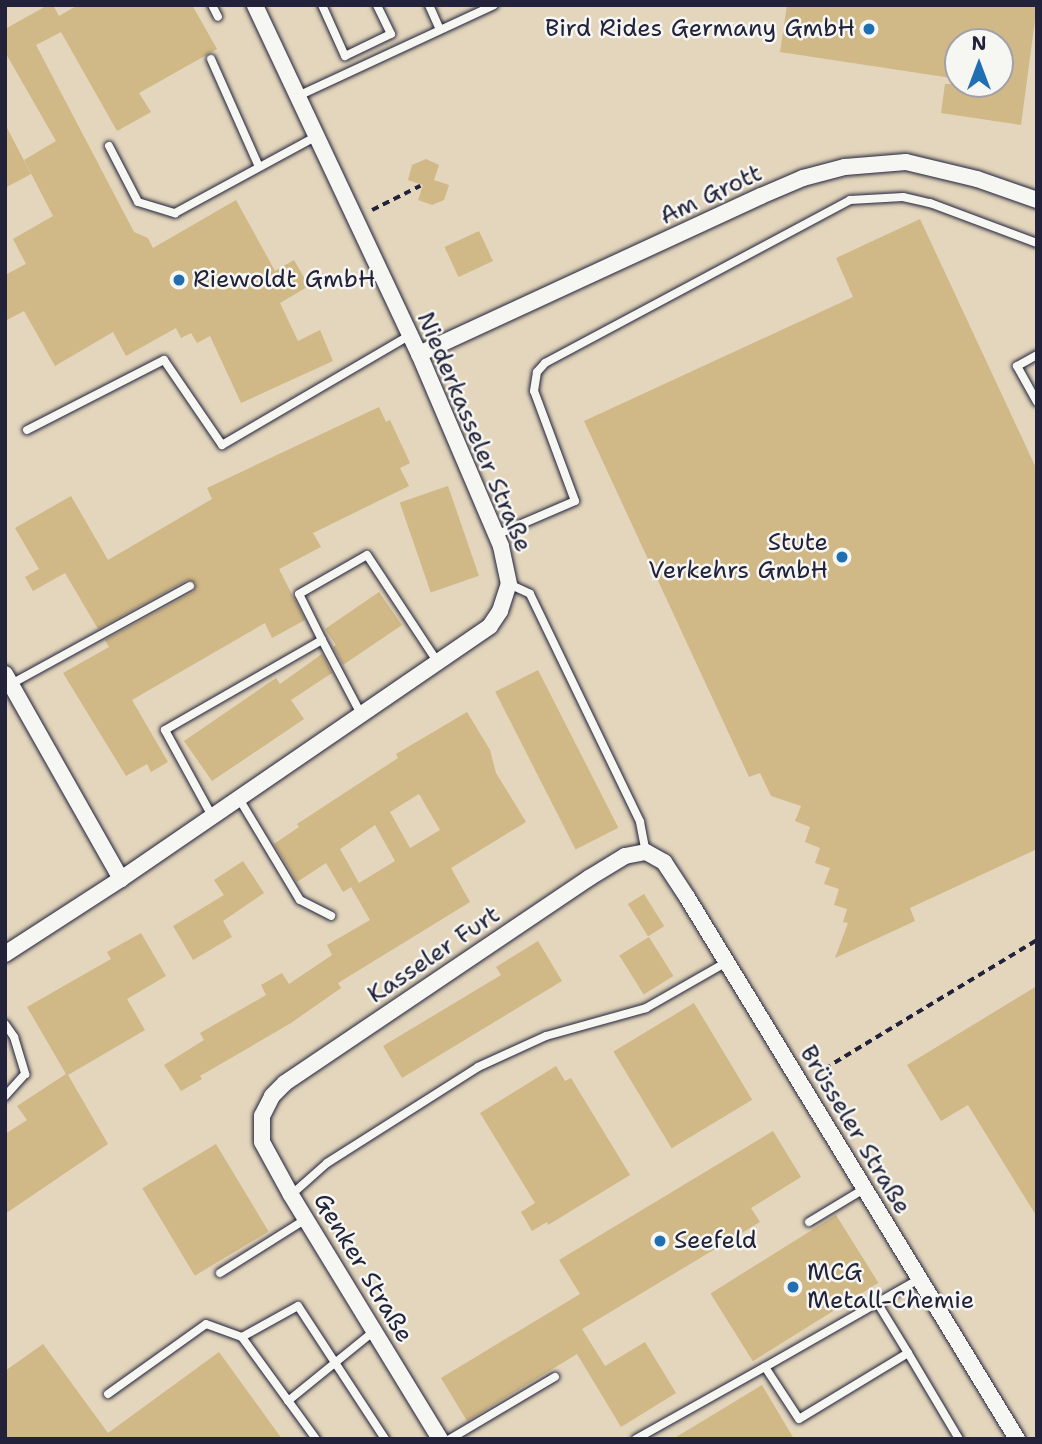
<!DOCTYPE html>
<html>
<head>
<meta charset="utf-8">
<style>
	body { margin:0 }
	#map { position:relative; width:1042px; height:1444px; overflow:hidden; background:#ebe3d2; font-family:"Shantell Sans",sans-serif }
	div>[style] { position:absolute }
	.built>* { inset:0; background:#e3d6bc }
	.building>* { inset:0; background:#d0b887; transform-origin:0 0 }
	.path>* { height:3.5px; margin-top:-1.75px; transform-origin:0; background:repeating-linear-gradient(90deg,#22223b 0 7px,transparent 0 12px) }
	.roads { filter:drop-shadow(0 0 2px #22223b) drop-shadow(0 0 2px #22223b) }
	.lane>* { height:8px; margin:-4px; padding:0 4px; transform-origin:4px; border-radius:4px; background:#f6f6f2 }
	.street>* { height:16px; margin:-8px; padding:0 8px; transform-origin:8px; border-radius:8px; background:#f6f6f2 }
	.dots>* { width:19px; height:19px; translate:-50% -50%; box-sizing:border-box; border:4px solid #f6f6f2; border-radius:50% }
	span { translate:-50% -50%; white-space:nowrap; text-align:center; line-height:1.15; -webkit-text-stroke:5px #f6f6f2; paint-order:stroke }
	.poi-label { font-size:24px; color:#22223b }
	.right { translate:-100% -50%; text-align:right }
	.left { translate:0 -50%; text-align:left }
	.street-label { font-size:24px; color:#22223b }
	.frame { position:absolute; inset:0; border:7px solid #22223b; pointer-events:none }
	.north { position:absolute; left:944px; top:28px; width:70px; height:70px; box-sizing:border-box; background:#f6f6f2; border:2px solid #a1a1a9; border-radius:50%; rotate:0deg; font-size:19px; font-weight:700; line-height:28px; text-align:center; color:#22223b }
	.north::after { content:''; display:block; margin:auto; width:24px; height:32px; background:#1f6fb2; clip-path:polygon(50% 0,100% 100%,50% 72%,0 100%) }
</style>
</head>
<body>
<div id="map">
	<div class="built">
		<i style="clip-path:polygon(evenodd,5px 5px,1037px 5px,1037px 1439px,5px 1439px,5px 5px,958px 42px,1000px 42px,1000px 84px,958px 84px,958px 42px)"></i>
	</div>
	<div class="building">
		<i style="clip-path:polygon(48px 5px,53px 5px,59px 16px,78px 5px,192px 5px,217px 49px,139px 93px,151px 112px,117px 131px,61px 32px,36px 45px,134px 232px,148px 238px,153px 248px,236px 200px,275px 271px,294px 260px,309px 286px,280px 303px,298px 341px,320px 330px,333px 361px,241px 403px,210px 336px,197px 343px,191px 333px,181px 338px,176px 328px,126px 356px,113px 332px,55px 366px,24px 311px,5px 321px,5px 275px,26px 264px,13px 239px,53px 216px,24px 160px,56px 141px,5px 52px,5px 29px)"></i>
		<i style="clip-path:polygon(787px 5px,1037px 5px,1021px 125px,941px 113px,945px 84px,1000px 84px,1000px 42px,958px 42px,958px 79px,780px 52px)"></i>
		<i style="clip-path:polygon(5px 124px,31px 174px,5px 188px)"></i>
		<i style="clip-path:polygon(426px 159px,439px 165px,434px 180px,449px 185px,444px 200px,432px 205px,418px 200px,423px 185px,408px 180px,412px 165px)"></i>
		<i style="clip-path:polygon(920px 219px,1037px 470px,1037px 849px,910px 908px,915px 921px,835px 958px,848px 923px,843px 922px,847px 909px,834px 905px,839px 889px,824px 884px,830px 868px,815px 863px,820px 848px,805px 842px,810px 827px,795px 821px,801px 806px,771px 796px,760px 773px,749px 777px,584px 421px,853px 297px,836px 258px)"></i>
		<i style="left:479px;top:231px;width:33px;height:38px;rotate:65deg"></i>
		<i style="clip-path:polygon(379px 407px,386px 422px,390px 420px,410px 463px,400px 468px,409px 486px,313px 533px,321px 547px,279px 569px,305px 620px,272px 638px,265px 623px,132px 700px,168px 762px,151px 772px,147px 764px,126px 776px,63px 673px,109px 647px,105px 640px,193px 592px,196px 583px,187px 580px,98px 629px,65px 573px,33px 591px,25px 577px,39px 569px,15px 528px,71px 496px,108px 560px,212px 499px,207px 488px)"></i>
		<i style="left:448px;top:486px;width:95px;height:51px;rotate:71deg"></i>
		<i style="clip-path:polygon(379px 592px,402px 625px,343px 665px,333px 647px,336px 645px,325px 629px)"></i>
		<i style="clip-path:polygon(322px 654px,332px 673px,291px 700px,304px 719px,212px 781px,184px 741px,276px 678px,280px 684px)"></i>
		<i style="left:538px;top:670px;width:177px;height:48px;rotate:63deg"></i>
		<i style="clip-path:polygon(evenodd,467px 712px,490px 750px,496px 773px,526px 822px,451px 868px,470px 902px,338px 983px,341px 988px,291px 1023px,200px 1076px,202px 1079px,181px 1091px,164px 1065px,204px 1040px,200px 1033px,266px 995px,261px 985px,282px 973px,289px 984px,332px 955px,327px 945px,370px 920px,351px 887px,358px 883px,343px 892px,326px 863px,297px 882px,274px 844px,299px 827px,297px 824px,398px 758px,396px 754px,467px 712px,419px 794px,440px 830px,410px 848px,390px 812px,419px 794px,467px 712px,375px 825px,395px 861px,359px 883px,340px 849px,375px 825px)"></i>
		<i style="clip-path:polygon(243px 861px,264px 893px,223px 921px,232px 937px,193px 960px,173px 926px,224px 895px,214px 880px)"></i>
		<i style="left:644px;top:894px;width:38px;height:19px;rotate:58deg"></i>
		<i style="clip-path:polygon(141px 933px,166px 976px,127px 999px,145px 1030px,68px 1075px,108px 1144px,5px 1214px,5px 1134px,27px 1120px,17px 1106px,66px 1074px,27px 1007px,111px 959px,107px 952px)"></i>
		<i style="left:649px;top:937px;width:46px;height:35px;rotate:58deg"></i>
		<i style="clip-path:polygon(538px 941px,562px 981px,402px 1078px,383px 1046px,501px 975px,496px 967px)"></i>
		<i style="clip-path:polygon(1037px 986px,1037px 1217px,968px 1105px,941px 1121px,907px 1065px)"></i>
		<i style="left:694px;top:1003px;width:113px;height:94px;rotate:59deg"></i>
		<i style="clip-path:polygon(556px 1066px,565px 1081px,571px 1078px,630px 1175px,548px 1225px,547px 1222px,532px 1231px,521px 1212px,535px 1203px,480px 1113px)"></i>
		<i style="clip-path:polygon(773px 1131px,801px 1177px,751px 1208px,760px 1222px,582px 1329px,605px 1366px,645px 1342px,676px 1393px,621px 1427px,577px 1354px,467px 1421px,441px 1378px,580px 1294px,559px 1260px)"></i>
		<i style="left:216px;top:1144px;width:102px;height:86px;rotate:59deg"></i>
		<i style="left:836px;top:1215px;width:80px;height:148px;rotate:58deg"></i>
		<i style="clip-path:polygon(43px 1344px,108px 1433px,219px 1352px,282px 1439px,5px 1439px,5px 1371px)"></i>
		<i style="clip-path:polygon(762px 1385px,794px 1439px,673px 1439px)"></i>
	</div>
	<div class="path">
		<i style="left:372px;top:210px;width:54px;rotate:-26.6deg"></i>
		<i style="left:814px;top:1075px;width:261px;rotate:-31.2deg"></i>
	</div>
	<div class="roads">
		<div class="lane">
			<i style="left:212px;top:5px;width:13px;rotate:63deg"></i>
			<i style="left:322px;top:5px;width:56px;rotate:65.7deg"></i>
			<i style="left:345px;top:56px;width:51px;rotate:-25.6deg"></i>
			<i style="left:391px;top:34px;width:32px;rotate:-116deg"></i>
			<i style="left:429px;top:5px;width:27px;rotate:66deg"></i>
			<i style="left:211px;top:59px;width:118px;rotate:66deg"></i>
			<i style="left:298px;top:96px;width:216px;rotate:-24.9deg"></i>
			<i style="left:109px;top:146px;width:63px;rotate:62.6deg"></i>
			<i style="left:138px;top:202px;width:39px;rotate:17deg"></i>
			<i style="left:175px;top:213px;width:162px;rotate:-28.5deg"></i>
			<i style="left:1037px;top:355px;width:23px;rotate:151deg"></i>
			<i style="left:1017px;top:366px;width:41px;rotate:60.9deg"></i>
			<i style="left:27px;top:430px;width:154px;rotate:-27.1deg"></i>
			<i style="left:164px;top:360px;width:103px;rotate:55.7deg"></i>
			<i style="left:222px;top:445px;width:218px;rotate:-30.3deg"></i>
			<i style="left:496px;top:535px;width:86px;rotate:-23.3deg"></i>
			<i style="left:575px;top:501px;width:117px;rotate:-110.4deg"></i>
			<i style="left:534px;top:391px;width:19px;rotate:-81deg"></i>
			<i style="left:537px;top:372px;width:12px;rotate:-48deg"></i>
			<i style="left:545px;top:363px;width:346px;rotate:-28.1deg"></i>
			<i style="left:850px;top:200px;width:53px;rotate:-3.2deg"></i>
			<i style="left:903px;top:197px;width:28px;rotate:13deg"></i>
			<i style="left:930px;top:203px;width:114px;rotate:20.5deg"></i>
			<i style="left:509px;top:584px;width:23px;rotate:25deg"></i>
			<i style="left:530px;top:594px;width:253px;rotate:64.2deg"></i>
			<i style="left:640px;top:822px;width:31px;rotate:79deg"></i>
			<i style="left:322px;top:640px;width:51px;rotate:-116.6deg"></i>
			<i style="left:299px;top:594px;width:78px;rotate:-29.8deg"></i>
			<i style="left:367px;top:555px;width:127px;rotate:56.6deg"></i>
			<i style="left:11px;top:684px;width:204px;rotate:-28.7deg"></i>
			<i style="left:238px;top:797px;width:120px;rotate:59deg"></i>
			<i style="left:300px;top:900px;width:35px;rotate:27deg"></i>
			<i style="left:212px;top:816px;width:98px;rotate:-118.7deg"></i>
			<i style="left:165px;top:730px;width:181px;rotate:-29.8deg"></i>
			<i style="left:322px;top:640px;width:81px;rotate:62.2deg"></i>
			<i style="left:5px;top:1024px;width:16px;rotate:55deg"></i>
			<i style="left:14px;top:1037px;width:39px;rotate:73deg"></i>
			<i style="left:25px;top:1074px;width:30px;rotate:132deg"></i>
			<i style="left:291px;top:1195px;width:48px;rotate:-41.6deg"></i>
			<i style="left:327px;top:1163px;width:179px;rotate:-32.4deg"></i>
			<i style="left:478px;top:1067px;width:75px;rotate:-24.5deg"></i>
			<i style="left:546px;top:1036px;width:104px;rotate:-15.6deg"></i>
			<i style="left:646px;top:1008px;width:91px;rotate:-29.7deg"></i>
			<i style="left:809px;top:1222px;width:64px;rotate:-31deg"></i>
			<i style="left:220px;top:1273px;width:102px;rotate:-32.1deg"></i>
			<i style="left:878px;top:1304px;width:57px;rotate:58.5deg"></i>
			<i style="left:908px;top:1353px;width:127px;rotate:148.8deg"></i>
			<i style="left:799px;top:1419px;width:62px;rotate:-123.2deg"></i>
			<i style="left:765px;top:1367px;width:177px;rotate:-29.7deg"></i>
			<i style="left:908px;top:1353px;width:100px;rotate:59.3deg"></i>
			<i style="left:108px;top:1394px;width:120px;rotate:-35.5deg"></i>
			<i style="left:206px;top:1324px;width:38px;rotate:20deg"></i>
			<i style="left:288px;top:1401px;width:111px;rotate:-39.1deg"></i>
			<i style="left:316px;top:1439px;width:126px;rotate:-126deg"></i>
			<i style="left:242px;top:1337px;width:64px;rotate:-29deg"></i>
			<i style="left:298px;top:1306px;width:159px;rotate:56.8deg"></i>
			<i style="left:450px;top:1439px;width:122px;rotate:-30.6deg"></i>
			<i style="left:636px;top:1439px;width:148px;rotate:-29.2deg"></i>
		</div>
		<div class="street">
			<i style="left:419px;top:354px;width:377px;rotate:-24.8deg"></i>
			<i style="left:761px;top:196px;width:46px;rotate:-23.2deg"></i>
			<i style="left:803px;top:178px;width:43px;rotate:-14.7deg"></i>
			<i style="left:845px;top:167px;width:61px;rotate:-4.7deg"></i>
			<i style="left:906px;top:162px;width:73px;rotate:13.5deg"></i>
			<i style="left:977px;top:179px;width:64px;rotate:19.3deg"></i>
			<i style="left:5px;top:674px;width:236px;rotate:60.5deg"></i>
			<i style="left:5px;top:954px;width:138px;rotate:-32.9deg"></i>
			<i style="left:121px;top:879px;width:447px;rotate:-34.4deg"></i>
			<i style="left:490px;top:626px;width:18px;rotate:-56deg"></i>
			<i style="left:500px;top:611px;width:28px;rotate:-72deg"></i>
			<i style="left:509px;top:584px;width:39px;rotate:-102deg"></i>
			<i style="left:501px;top:546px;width:209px;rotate:-113.1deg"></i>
			<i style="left:419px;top:354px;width:386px;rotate:-115.2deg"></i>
			<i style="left:440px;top:1439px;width:286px;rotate:-121.4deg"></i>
			<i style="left:291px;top:1195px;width:60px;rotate:-118.7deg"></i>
			<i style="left:262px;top:1142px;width:26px;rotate:-90deg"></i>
			<i style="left:262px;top:1116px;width:22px;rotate:-63deg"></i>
			<i style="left:272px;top:1096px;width:18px;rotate:-45deg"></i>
			<i style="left:285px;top:1083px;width:367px;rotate:-34deg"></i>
			<i style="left:589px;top:878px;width:42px;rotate:-31.4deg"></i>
			<i style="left:625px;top:856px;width:21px;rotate:-11deg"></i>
			<i style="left:646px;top:852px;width:21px;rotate:29deg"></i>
			<i style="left:664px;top:862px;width:42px;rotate:56.7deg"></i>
			<i style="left:687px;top:897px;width:635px;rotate:58.66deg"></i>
		</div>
	</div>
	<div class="dots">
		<i style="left:869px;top:29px;background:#1f6fb2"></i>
		<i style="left:179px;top:280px;background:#1f6fb2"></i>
		<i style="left:842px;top:557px;background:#1f6fb2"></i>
		<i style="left:660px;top:1241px;background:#1f6fb2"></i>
		<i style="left:793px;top:1287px;background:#1f6fb2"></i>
	</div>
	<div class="poi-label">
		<span class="right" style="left:855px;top:29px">Bird Rides Germany GmbH</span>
		<span class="left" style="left:193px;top:280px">Riewoldt GmbH</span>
		<span class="right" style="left:828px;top:557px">Stute<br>Verkehrs GmbH</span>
		<span class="left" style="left:674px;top:1241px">Seefeld</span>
		<span class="left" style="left:807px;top:1287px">MCG<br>Metall-Chemie</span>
	</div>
	<div class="street-label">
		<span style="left:711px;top:195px;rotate:-25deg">Am Grott</span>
		<span style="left:474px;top:432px;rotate:67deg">Niederkasseler Straße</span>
		<span style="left:434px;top:955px;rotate:-34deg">Kasseler Furt</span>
		<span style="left:855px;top:1130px;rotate:59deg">Brüsseler Straße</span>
		<span style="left:363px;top:1268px;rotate:59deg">Genker Straße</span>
	</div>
	<div class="frame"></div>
	<div class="north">N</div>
</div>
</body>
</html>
